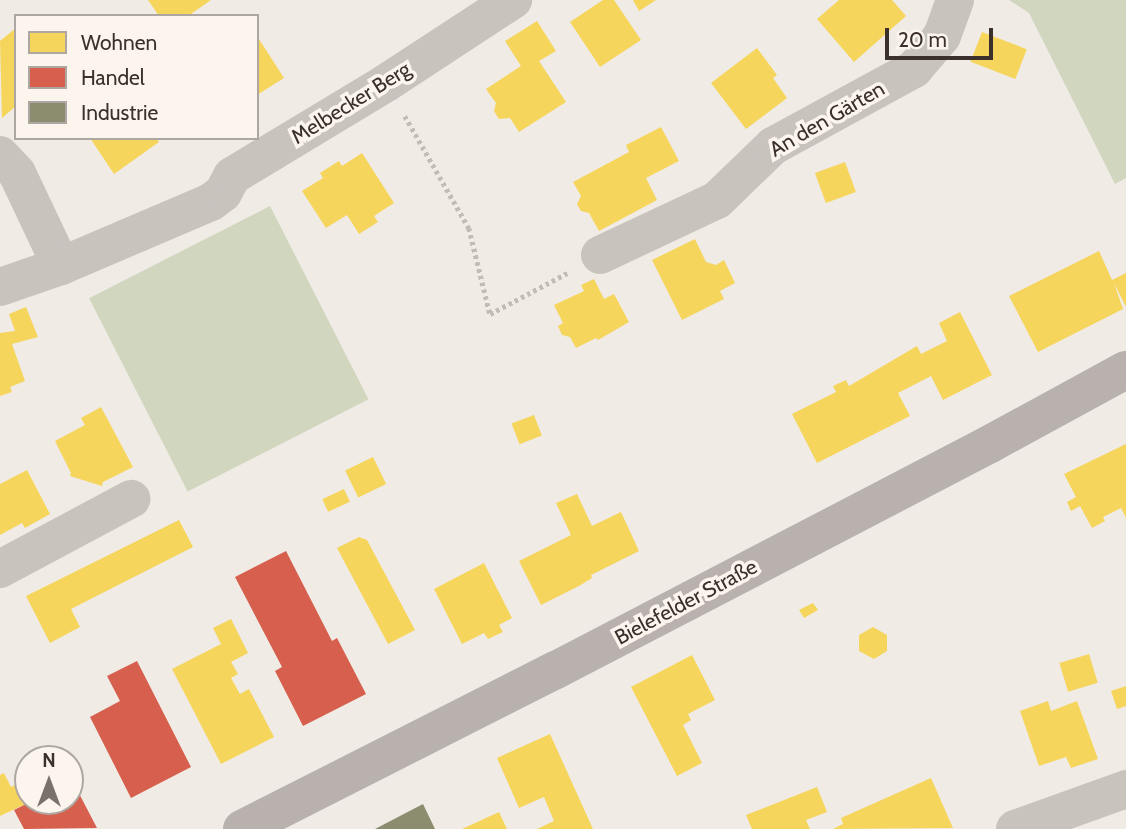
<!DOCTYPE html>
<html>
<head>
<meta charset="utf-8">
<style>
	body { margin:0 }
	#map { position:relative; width:1126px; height:829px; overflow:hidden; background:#f0ebe5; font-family:Cabin,sans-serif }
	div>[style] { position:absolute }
	.green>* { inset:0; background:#d1d6bf; transform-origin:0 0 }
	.homes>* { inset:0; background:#f6d55c; transform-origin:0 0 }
	.shops>* { inset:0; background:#d6604d }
	.industry>* { inset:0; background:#8c8c6e }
	.path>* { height:4.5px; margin-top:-2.25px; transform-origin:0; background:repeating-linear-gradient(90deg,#c2bbb6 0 3.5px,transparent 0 7px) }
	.minor>* { height:38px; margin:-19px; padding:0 19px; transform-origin:19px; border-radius:19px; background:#c9c3be }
	.primary>* { height:38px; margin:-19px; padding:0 19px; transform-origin:19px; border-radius:19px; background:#b8b1ad }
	span { translate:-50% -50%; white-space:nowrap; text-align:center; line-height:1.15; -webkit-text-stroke:7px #fbf5ee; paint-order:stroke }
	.street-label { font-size:21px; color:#3b302b }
	.legend { position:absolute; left:14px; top:14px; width:245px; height:126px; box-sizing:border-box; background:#fbf5ee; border:2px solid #aea6a0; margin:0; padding:9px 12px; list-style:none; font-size:21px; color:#3b302b }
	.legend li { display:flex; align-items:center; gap:14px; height:35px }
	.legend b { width:35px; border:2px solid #aea6a0 }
	.north { position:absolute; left:14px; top:745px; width:70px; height:70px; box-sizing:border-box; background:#fbf5ee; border:2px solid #aea6a0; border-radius:50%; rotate:0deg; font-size:19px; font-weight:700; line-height:28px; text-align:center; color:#3b302b }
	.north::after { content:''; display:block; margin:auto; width:24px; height:32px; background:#7a716c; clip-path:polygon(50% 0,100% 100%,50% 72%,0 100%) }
	.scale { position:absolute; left:885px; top:28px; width:108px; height:32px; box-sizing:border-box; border:4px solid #3b302b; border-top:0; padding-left:9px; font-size:21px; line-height:24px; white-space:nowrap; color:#3b302b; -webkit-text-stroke:5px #fbf5ee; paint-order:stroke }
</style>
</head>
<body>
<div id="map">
	<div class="green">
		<i style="clip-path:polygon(1009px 0,1126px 0,1126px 178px,1115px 184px,1029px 13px)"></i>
		<i style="left:270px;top:206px;width:217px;height:203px;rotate:63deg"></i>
	</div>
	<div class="homes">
		<i style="clip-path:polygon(148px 0,211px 0,188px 16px,159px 16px)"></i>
		<i style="clip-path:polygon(603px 0,614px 0,641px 40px,600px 67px,570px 22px)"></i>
		<i style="clip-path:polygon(633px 0,656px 0,639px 11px)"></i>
		<i style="clip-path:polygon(839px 0,892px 0,906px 16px,854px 62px,817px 19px)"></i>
		<i style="clip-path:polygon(537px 21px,556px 51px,539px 61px,566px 102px,519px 132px,510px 118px,499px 119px,494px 111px,496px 103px,486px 89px,521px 66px,505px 41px)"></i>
		<i style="clip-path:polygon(16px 28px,16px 106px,2px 118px,0 41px)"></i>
		<i style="left:982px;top:32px;width:48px;height:32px;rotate:21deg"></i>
		<i style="clip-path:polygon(257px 36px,284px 78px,257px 95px)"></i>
		<i style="clip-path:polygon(757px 48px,777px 75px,773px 78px,787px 98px,746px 129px,711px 83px)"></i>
		<i style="clip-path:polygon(661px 127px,679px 161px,646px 178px,657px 200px,599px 231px,589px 213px,581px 211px,577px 204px,581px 196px,573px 182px,629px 152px,626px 145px)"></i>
		<i style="clip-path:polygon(90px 138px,156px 138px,159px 142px,114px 174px)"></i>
		<i style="clip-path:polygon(362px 153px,394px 203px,374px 216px,378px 222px,359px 234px,347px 215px,326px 228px,302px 191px,323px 178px,320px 173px,339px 161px,342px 166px)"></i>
		<i style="left:845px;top:162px;width:32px;height:32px;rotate:70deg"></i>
		<i style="clip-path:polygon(695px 239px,706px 262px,716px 265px,724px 260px,735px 283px,720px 291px,724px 299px,682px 320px,652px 260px)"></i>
		<i style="clip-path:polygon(1099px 251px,1112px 280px,1126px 273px,1126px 307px,1114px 283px,1123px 309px,1038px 352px,1009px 296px)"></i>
		<i style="clip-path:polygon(594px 279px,604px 299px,614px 294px,629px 322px,598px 340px,596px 338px,576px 348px,570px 337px,562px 335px,558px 326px,563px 323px,554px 305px,584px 291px,581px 285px)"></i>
		<i style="clip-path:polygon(26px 307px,38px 337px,12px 344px,25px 381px,10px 387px,12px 392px,0 396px,0 333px,15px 331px,9px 314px)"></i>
		<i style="clip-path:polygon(960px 312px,992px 375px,943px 400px,931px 376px,898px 393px,910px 416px,817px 463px,792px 414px,836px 392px,833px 386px,846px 380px,849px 386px,917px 346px,921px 354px,947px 341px,939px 323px)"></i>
		<i style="clip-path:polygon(101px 407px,133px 467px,103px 482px,102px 486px,70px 476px,71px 473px,55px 441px,85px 425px,81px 418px)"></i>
		<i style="left:534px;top:415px;width:22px;height:24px;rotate:69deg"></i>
		<i style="clip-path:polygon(1126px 444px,1126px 518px,1121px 508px,1103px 517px,1105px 521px,1092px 528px,1080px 506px,1071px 511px,1067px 502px,1076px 497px,1064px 474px)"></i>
		<i style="left:373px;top:457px;width:30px;height:31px;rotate:64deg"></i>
		<i style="clip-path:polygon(27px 470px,50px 514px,25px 528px,22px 523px,0 535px,0 484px)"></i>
		<i style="left:344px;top:489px;width:14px;height:24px;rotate:65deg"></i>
		<i style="clip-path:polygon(577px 494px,592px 526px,621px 512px,639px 551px,591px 575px,592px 578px,579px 586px,541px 605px,519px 561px,571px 535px,556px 503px)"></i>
		<i style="clip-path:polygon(179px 520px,193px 547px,71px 609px,80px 627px,50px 643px,26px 596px)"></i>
		<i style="clip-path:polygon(359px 537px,367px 540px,415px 630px,388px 644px,337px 548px)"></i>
		<i style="clip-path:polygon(484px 563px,512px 618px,499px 625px,503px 632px,488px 639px,484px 633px,462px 644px,434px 589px)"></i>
		<i style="clip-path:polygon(813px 603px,818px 610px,804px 618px,799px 610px)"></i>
		<i style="clip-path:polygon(231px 619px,248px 653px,231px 662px,238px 674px,231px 678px,240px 694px,249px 689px,274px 737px,221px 764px,172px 669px,221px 644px,213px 628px)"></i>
		<i style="clip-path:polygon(873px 627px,887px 635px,887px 651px,874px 659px,859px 651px,859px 635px)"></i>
		<i style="left:1089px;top:654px;width:30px;height:31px;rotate:73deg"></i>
		<i style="clip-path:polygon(692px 655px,715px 700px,688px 714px,691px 720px,683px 725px,702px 763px,677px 776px,631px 687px)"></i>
		<i style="clip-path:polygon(1126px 686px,1126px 706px,1117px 709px,1111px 691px)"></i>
		<i style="clip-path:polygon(1048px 701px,1051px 711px,1077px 701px,1098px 759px,1071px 768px,1066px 757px,1039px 766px,1020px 711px)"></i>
		<i style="clip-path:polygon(550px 734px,593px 829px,537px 829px,554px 821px,544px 797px,519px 808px,497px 758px)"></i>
		<i style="clip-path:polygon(4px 773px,11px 787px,28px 779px,28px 801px,32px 801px,0 816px,0 775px)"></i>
		<i style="clip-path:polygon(931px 778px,953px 828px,833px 829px,843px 824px,841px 818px)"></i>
		<i style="clip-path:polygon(817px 787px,827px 812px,806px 820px,810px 829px,752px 829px,746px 815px)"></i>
		<i style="clip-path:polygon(499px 812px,507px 829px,462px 829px)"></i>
	</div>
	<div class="shops">
		<i style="clip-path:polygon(286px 551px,332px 641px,337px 638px,366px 694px,303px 726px,275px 671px,282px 667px,235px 577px)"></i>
		<i style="clip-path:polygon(137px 661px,191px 767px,131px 798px,90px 717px,120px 701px,107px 676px)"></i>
		<i style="clip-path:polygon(72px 780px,97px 828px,24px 829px,14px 810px,32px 801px,70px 801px)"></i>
	</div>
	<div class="industry">
		<i style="clip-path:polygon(423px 804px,435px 829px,375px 829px)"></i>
	</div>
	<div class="path">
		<i style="left:405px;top:116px;width:129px;rotate:60.3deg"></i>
		<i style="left:469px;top:228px;width:89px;rotate:76.3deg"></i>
		<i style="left:490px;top:314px;width:89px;rotate:-28deg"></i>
	</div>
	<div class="minor">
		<i style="left:0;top:155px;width:25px;rotate:47deg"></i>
		<i style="left:17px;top:173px;width:103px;rotate:64.7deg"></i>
		<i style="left:600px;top:255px;width:129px;rotate:-25.2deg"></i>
		<i style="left:717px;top:200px;width:78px;rotate:-44deg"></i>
		<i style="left:773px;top:146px;width:161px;rotate:-28.6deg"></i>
		<i style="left:914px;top:69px;width:43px;rotate:-49.7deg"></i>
		<i style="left:942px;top:36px;width:38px;rotate:-70deg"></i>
		<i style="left:0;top:287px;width:65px;rotate:-19deg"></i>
		<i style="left:61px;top:266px;width:163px;rotate:-23.1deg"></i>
		<i style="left:211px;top:202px;width:15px;rotate:-37deg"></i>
		<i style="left:223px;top:193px;width:19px;rotate:-62deg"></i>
		<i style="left:232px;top:176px;width:180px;rotate:-31.1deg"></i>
		<i style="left:386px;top:83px;width:152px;rotate:-33.2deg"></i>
		<i style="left:0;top:569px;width:149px;rotate:-28.1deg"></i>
		<i style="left:1015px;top:829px;width:118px;rotate:-19.8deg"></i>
	</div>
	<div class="primary">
		<i style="left:242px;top:829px;width:352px;rotate:-26.9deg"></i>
		<i style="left:556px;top:670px;width:489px;rotate:-27.5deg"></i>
		<i style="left:990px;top:444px;width:155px;rotate:-28.6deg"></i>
	</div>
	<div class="street-label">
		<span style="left:351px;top:103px;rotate:-32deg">Melbecker Berg</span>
		<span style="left:827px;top:119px;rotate:-30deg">An den Gärten</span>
		<span style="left:686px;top:602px;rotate:-28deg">Bielefelder Straße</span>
	</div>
	<ul class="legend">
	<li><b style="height:19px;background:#f6d55c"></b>Wohnen</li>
	<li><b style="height:19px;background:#d6604d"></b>Handel</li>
	<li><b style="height:19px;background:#8c8c6e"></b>Industrie</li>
	</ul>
	<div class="north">N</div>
	<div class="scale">20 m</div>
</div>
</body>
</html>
